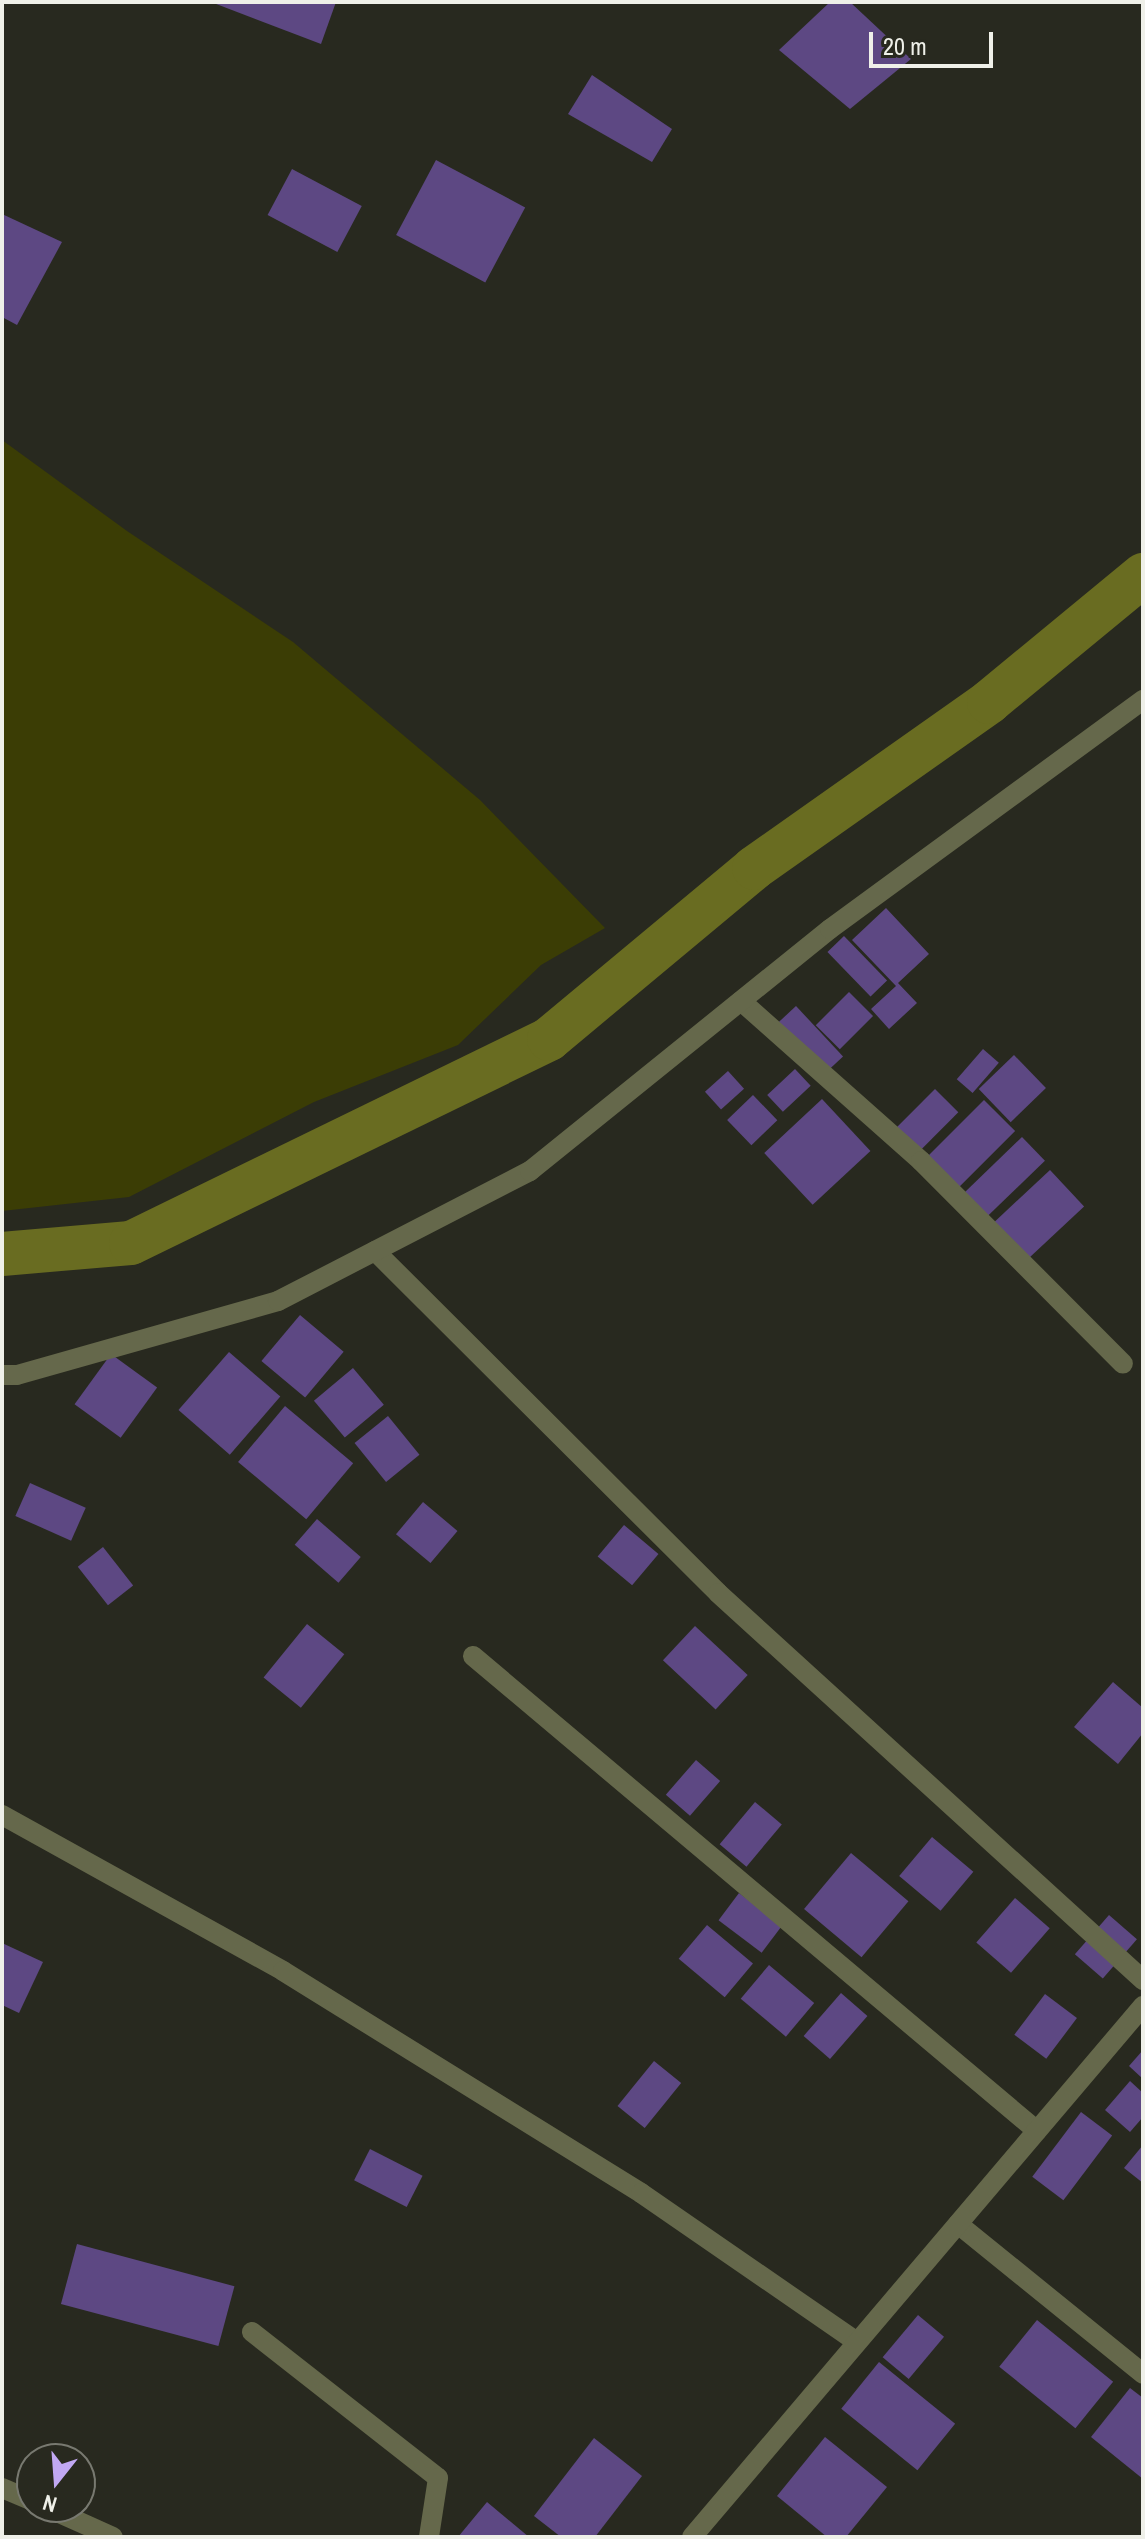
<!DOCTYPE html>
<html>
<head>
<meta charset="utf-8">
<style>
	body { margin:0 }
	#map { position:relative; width:1145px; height:2539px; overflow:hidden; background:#28291f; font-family:"Archivo Narrow",sans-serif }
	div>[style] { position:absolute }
	.green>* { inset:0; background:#3b3d05 }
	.canal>* { height:44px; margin:-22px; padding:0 22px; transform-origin:22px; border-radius:22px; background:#696c21 }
	.building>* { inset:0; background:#5d4883; transform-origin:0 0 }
	.minor>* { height:20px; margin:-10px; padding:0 10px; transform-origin:10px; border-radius:10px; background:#65684b }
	span { translate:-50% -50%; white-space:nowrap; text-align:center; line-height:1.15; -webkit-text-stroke:8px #28291f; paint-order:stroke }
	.frame { position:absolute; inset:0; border:4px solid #eff0e9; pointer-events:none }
	.north { position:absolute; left:16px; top:2443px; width:80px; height:80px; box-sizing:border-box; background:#28291f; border:2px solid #787970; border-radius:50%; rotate:197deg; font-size:22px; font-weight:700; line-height:32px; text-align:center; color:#eff0e9 }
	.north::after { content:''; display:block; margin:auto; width:28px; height:36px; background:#c1a8f3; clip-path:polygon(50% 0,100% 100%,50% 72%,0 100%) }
	.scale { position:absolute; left:869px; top:32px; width:124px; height:36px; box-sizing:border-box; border:4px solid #eff0e9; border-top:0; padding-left:10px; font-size:24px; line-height:28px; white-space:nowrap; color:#eff0e9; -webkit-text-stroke:6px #28291f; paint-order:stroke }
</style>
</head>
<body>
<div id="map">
	<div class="green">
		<i style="clip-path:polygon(2px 440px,127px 531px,293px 642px,480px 800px,605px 928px,541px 965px,458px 1045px,314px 1102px,129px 1197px,2px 1211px)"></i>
	</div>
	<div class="canal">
		<i style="left:2px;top:1254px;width:129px;rotate:-4.9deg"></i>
		<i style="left:131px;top:1243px;width:465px;rotate:-26deg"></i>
		<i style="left:549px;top:1039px;width:267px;rotate:-39.8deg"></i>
		<i style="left:754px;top:868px;width:288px;rotate:-35.2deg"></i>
		<i style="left:989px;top:702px;width:200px;rotate:-39.5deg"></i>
	</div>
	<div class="building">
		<i style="clip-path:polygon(211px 2px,336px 2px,321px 44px)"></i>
		<i style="clip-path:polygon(830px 2px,850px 2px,911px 59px,850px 109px,779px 50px)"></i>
		<i style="clip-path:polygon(592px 75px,672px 129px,652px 162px,568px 114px)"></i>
		<i style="left:436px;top:160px;width:101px;height:85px;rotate:28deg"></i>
		<i style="left:292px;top:169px;width:79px;height:52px;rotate:28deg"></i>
		<i style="clip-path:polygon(2px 214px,62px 242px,17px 325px,2px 317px)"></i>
		<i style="clip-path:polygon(886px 908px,929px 954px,898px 983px,917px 1003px,889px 1029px,871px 1009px,896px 986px,852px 940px)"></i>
		<i style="left:844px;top:936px;width:62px;height:23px;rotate:46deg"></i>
		<i style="left:849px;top:992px;width:34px;height:47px;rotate:45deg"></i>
		<i style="left:796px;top:1006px;width:69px;height:25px;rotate:47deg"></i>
		<i style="left:983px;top:1049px;width:21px;height:40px;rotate:41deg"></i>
		<i style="left:1014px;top:1055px;width:46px;height:49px;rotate:46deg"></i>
		<i style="left:795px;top:1069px;width:23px;height:38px;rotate:47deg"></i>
		<i style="left:728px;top:1071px;width:24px;height:31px;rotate:48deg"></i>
		<i style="left:935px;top:1089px;width:33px;height:55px;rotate:45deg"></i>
		<i style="left:753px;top:1095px;width:35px;height:36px;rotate:46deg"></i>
		<i style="left:822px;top:1099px;width:71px;height:79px;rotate:47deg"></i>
		<i style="left:984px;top:1100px;width:44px;height:82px;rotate:45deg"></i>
		<i style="left:1022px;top:1137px;width:33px;height:81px;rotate:46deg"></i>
		<i style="left:1050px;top:1170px;width:50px;height:79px;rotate:47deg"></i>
		<i style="left:300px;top:1315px;width:57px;height:60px;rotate:40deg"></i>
		<i style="left:229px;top:1352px;width:68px;height:77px;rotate:41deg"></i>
		<i style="left:111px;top:1354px;width:57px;height:62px;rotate:36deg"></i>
		<i style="left:353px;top:1368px;width:48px;height:51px;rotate:50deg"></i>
		<i style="left:285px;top:1406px;width:89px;height:73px;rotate:40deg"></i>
		<i style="left:388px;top:1416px;width:50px;height:43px;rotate:51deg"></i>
		<i style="left:30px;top:1483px;width:61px;height:36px;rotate:24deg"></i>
		<i style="left:423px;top:1502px;width:45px;height:42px;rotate:40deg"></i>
		<i style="left:317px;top:1519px;width:58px;height:34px;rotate:41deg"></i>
		<i style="left:624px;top:1525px;width:45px;height:41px;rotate:40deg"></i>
		<i style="left:103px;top:1547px;width:49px;height:32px;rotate:52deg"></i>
		<i style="left:307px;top:1624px;width:48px;height:69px;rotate:39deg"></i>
		<i style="left:695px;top:1626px;width:72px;height:47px;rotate:43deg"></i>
		<i style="clip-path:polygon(1113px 1682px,1143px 1708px,1143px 1733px,1118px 1764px,1074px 1727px)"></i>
		<i style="left:696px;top:1760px;width:32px;height:46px;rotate:41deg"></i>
		<i style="left:755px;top:1802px;width:35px;height:55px;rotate:40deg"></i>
		<i style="left:932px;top:1837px;width:54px;height:51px;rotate:40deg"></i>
		<i style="left:851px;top:1853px;width:75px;height:73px;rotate:40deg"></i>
		<i style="left:739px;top:1893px;width:54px;height:34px;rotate:37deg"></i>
		<i style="left:1015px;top:1898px;width:46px;height:59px;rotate:41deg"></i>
		<i style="left:1109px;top:1915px;width:37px;height:52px;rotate:41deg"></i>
		<i style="left:707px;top:1925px;width:60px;height:44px;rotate:40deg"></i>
		<i style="clip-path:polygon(2px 1943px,43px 1962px,19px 2013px,2px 2005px)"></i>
		<i style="left:769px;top:1965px;width:59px;height:44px;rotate:40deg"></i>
		<i style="left:841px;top:1993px;width:35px;height:57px;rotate:41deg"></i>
		<i style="left:1045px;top:1994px;width:40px;height:51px;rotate:37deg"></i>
		<i style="clip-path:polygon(1143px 2050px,1143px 2079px,1129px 2066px)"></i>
		<i style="left:654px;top:2061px;width:35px;height:58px;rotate:39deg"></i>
		<i style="clip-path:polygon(1130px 2081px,1143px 2093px,1143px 2117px,1130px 2132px,1105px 2110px)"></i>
		<i style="left:1081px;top:2112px;width:39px;height:81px;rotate:37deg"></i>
		<i style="clip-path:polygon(1143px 2145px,1143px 2183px,1124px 2168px)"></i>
		<i style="left:370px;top:2149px;width:59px;height:35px;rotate:27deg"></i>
		<i style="left:77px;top:2244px;width:163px;height:62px;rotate:15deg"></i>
		<i style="left:918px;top:2315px;width:34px;height:55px;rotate:40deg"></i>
		<i style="left:1037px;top:2320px;width:98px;height:60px;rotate:39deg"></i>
		<i style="left:879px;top:2362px;width:98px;height:60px;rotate:39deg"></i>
		<i style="clip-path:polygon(1130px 2388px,1143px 2398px,1143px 2479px,1091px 2437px)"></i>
		<i style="clip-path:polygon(825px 2437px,887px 2487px,846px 2537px,827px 2537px,777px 2496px)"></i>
		<i style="clip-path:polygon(594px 2438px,642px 2476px,595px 2537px,561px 2537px,534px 2516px)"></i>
		<i style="clip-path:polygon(487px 2502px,529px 2537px,458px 2537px)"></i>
	</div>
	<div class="minor">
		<i style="left:741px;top:1001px;width:241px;rotate:41.6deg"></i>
		<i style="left:921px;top:1161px;width:286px;rotate:45.1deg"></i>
		<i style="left:375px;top:1251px;width:484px;rotate:44.9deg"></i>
		<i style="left:718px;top:1593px;width:575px;rotate:42.32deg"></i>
		<i style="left:2px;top:1375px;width:15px"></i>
		<i style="left:17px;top:1375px;width:271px;rotate:-15.8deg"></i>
		<i style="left:278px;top:1301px;width:284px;rotate:-27.3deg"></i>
		<i style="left:530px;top:1171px;width:385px;rotate:-38.9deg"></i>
		<i style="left:830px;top:929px;width:388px;rotate:-36.2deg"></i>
		<i style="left:473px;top:1656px;width:737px;rotate:40.1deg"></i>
		<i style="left:2px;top:1815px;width:321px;rotate:29deg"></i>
		<i style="left:283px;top:1971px;width:421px;rotate:31.8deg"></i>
		<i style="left:641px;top:2193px;width:262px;rotate:34.6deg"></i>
		<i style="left:958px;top:2224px;width:238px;rotate:39deg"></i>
		<i style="left:252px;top:2332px;width:236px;rotate:38.1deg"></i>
		<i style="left:438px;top:2478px;width:60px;rotate:98.7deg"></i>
		<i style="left:2px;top:2488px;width:33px;rotate:23deg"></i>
		<i style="left:46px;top:2507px;width:73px;rotate:24.1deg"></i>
		<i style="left:692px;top:2537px;width:697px;rotate:-49.66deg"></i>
	</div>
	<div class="frame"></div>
	<div class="north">N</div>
	<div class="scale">20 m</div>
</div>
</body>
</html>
